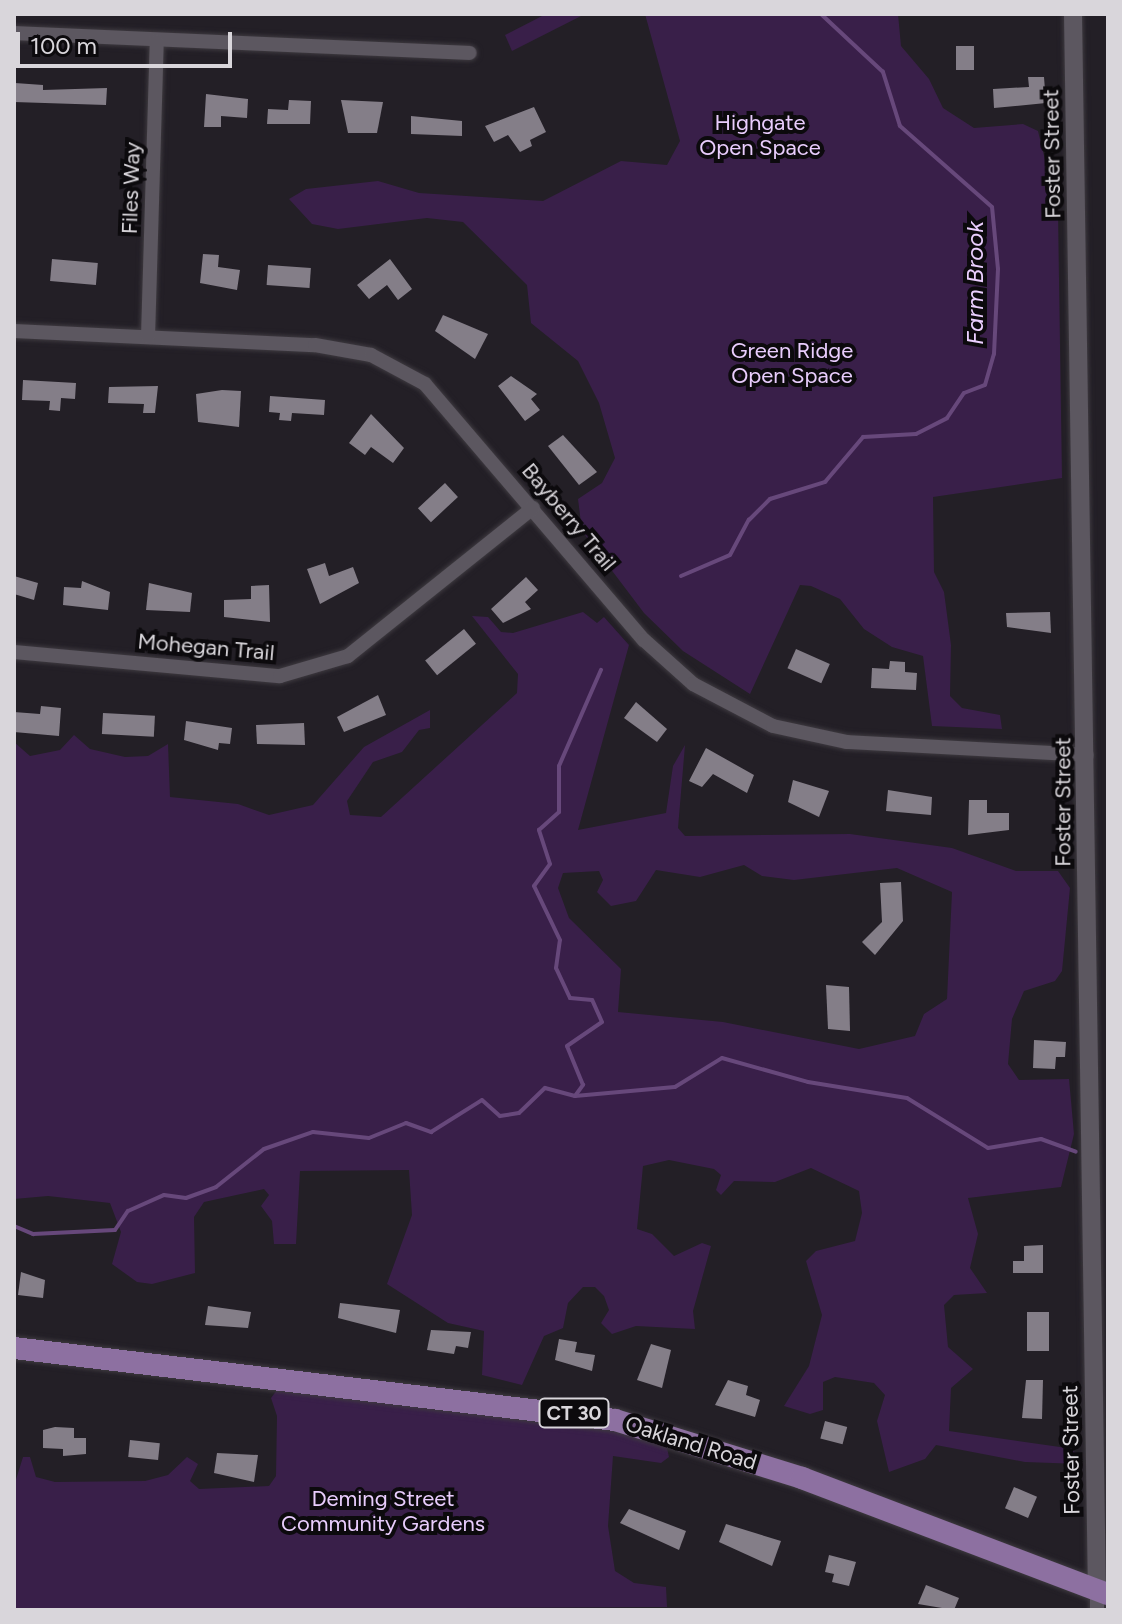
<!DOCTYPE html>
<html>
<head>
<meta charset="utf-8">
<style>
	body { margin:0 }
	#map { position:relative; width:1122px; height:1624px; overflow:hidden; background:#231f26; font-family:Figtree,sans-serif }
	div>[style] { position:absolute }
	.green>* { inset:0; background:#391f49 }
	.stream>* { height:4px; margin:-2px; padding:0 2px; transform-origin:2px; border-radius:2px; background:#67487b }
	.building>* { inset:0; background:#847e88; transform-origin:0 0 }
	.roads { filter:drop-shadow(0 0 2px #3e3a40) drop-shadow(0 0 2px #3e3a40) }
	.street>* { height:14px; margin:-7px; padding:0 7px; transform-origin:7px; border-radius:7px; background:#5c5760 }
	.secondary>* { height:18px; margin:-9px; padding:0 9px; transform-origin:9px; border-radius:9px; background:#5c5760 }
	.primary>* { height:22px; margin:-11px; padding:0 11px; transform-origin:11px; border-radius:11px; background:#8d70a1 }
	span { translate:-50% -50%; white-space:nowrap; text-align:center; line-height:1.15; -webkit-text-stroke:8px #0c0a0d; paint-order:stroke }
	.shield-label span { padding:2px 6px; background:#0c0a0d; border:2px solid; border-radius:6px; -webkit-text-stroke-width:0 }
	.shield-label { font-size:20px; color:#d9d6db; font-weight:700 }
	.park-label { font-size:22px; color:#e9cdfd }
	.street-label { font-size:22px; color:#d9d6db }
	.water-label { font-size:24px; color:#ebcfff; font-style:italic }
	.frame { position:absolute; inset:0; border:16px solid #d9d6db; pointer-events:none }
	.scale { position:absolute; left:16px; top:32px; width:216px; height:36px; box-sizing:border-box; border:4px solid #d9d6db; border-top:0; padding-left:10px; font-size:24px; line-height:28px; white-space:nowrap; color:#d9d6db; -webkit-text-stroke:6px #0c0a0d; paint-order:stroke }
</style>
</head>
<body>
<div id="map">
	<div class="green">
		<i style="clip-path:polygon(546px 14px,585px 14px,512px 51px,505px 35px)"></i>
		<i style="clip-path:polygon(645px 14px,898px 14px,901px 46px,929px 79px,943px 108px,974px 128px,1023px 124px,1038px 131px,1058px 213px,1062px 478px,933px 497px,934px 572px,944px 592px,951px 645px,950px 696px,962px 708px,1000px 715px,1002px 729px,932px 726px,923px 656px,892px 647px,864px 629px,840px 599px,811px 586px,800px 585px,750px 694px,683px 651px,644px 613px,582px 531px,578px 499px,602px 483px,615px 458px,599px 403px,578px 361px,531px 323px,527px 285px,463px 222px,427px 218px,338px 229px,312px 224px,289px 199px,306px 189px,378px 181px,419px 193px,543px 201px,621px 161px,667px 165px,680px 141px)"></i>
		<i style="clip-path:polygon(evenodd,583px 612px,597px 623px,604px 617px,629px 645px,578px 830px,666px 813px,673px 766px,685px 745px,678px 828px,685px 836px,850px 834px,952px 848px,1016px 871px,1058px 871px,1070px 888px,1062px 971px,1055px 981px,1024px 991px,1012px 1019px,1008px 1064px,1019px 1080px,1069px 1079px,1074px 1134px,1061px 1187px,968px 1198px,978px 1234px,970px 1268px,987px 1293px,954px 1295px,944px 1305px,948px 1347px,973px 1369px,951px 1388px,949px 1431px,1067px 1448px,1079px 1454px,1080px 1464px,1025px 1462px,936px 1445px,925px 1459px,889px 1472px,877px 1421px,885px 1395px,874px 1383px,835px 1377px,823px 1382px,823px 1410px,810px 1414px,784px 1406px,809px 1366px,822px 1315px,806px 1261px,816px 1251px,855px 1241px,862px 1213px,859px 1191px,811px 1168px,775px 1182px,734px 1181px,721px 1195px,716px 1190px,721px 1175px,714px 1169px,669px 1160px,643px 1166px,637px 1229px,652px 1234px,674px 1256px,702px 1243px,711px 1246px,693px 1311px,695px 1329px,636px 1326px,612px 1334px,601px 1323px,609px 1310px,604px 1296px,595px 1287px,583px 1287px,568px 1303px,563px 1328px,544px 1336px,522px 1385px,482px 1375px,484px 1331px,448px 1323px,387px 1284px,412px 1215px,409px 1170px,300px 1171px,296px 1244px,274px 1244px,272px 1221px,261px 1206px,269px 1195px,264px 1189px,204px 1202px,194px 1217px,195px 1273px,152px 1284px,137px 1282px,112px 1264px,121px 1232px,110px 1203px,48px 1196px,14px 1199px,14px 742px,30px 756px,60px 750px,74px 735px,90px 749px,125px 757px,148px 756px,168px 744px,170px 797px,238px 804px,269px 815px,313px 805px,364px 747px,430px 710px,430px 728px,419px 730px,402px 752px,373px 762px,347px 801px,350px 815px,381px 817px,517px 693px,518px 674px,472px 616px,488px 617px,501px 632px,513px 633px,583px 612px,744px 865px,762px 876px,794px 880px,897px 868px,952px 892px,947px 999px,924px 1014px,915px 1036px,859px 1049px,723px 1022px,618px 1012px,621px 969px,569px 918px,558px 888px,563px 873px,599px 871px,603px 880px,597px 892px,611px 906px,636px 901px,656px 870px,700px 877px,744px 865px)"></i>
		<i style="clip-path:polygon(277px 1390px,610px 1424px,667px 1448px,669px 1457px,661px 1463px,613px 1456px,608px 1526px,615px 1571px,634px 1583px,666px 1587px,667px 1607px,14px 1610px,14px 1486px,23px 1457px,30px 1457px,36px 1477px,55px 1482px,145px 1481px,168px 1475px,187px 1457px,198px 1464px,190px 1481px,199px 1489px,269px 1486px,276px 1476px,277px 1416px,271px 1398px)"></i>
	</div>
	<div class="stream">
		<i style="left:681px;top:576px;width:53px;rotate:-23.2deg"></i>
		<i style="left:730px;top:555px;width:40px;rotate:-62deg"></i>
		<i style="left:749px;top:520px;width:30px;rotate:-45deg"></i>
		<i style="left:770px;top:499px;width:58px;rotate:-17.2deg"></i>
		<i style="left:825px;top:482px;width:59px;rotate:-49.8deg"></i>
		<i style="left:863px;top:437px;width:53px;rotate:-3.2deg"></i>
		<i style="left:916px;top:434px;width:35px;rotate:-27deg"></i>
		<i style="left:947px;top:418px;width:30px;rotate:-56deg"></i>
		<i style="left:964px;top:393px;width:22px;rotate:-21deg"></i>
		<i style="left:985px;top:385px;width:32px;rotate:-74deg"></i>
		<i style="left:994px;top:354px;width:85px;rotate:-87.3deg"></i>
		<i style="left:998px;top:269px;width:62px;rotate:-95.5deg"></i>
		<i style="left:992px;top:207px;width:123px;rotate:-138.6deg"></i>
		<i style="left:900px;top:126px;width:57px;rotate:-107.5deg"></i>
		<i style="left:883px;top:72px;width:85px;rotate:-136.9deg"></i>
		<i style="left:575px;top:1096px;width:100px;rotate:-5.1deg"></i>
		<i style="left:675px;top:1087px;width:55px;rotate:-31.7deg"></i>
		<i style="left:722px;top:1058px;width:89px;rotate:15.6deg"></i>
		<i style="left:808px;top:1082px;width:100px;rotate:9.2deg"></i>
		<i style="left:907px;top:1098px;width:95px;rotate:31.7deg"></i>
		<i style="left:988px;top:1148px;width:54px;rotate:-9.6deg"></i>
		<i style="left:1041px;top:1139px;width:37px;rotate:20deg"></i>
		<i style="left:14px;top:1226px;width:21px;rotate:23deg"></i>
		<i style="left:33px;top:1234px;width:82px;rotate:-2.8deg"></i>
		<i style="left:115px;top:1230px;width:23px;rotate:-56deg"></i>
		<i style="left:128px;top:1211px;width:39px;rotate:-24deg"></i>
		<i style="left:164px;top:1195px;width:22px;rotate:8deg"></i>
		<i style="left:186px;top:1198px;width:32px;rotate:-20deg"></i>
		<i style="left:216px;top:1187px;width:61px;rotate:-38.4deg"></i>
		<i style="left:264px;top:1149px;width:52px;rotate:-19.1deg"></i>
		<i style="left:313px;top:1132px;width:56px;rotate:6.1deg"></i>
		<i style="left:369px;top:1138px;width:40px;rotate:-22deg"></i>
		<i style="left:406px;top:1123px;width:27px;rotate:20deg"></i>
		<i style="left:431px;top:1132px;width:60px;rotate:-32.1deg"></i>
		<i style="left:482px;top:1100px;width:24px;rotate:42deg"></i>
		<i style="left:500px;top:1116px;width:19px;rotate:-9deg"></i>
		<i style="left:519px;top:1113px;width:36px;rotate:-44deg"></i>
		<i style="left:545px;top:1088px;width:31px;rotate:15deg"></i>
		<i style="left:575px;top:1096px;width:14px;rotate:-54deg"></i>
		<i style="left:583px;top:1085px;width:42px;rotate:-112.3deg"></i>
		<i style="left:567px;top:1046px;width:42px;rotate:-34.4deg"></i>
		<i style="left:602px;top:1022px;width:24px;rotate:-114deg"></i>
		<i style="left:592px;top:1000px;width:22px;rotate:-175deg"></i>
		<i style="left:570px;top:998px;width:33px;rotate:-115deg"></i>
		<i style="left:556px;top:968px;width:28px;rotate:-82deg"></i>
		<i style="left:560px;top:940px;width:60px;rotate:-115.7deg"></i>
		<i style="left:534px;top:886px;width:27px;rotate:-54deg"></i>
		<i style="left:550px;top:864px;width:36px;rotate:-108deg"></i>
		<i style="left:539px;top:830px;width:27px;rotate:-42deg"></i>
		<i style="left:559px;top:812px;width:46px;rotate:-90deg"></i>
		<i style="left:559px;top:766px;width:105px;rotate:-66.4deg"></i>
	</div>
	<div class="building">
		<i style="left:956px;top:46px;width:18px;height:24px"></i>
		<i style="clip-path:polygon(1028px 77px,1044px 77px,1046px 103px,994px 108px,993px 89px,1029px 87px)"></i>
		<i style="clip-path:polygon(15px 83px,43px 85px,43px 90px,107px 88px,106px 105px,14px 102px)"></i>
		<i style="clip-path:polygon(206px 94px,248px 99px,247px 118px,221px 116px,221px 127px,204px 127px)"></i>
		<i style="clip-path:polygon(289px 100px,311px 101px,310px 124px,267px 124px,268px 109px,288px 110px)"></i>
		<i style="clip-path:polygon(341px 100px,383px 102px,377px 133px,348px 133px)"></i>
		<i style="clip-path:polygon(534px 107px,546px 132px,530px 140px,532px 146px,520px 152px,508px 135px,494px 142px,485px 126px)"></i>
		<i style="clip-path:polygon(411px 116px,462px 121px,462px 136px,411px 134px)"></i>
		<i style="clip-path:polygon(203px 254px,219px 255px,218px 267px,240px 270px,237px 290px,200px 283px)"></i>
		<i style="left:52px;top:259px;width:46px;height:22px;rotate:5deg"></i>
		<i style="clip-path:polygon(390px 259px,412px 289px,398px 300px,387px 285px,369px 299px,357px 285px)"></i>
		<i style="left:268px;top:265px;width:43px;height:20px;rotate:4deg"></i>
		<i style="clip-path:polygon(443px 315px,488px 334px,475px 359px,435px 331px)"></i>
		<i style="clip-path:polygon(511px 376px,537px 394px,531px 399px,540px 410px,525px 421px,498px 386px)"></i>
		<i style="clip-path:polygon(23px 380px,76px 383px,75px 399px,61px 398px,60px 411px,49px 410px,50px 401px,22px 400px)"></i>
		<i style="clip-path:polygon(158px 386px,155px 413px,143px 413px,144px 404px,108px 403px,109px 387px)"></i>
		<i style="clip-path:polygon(222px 390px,241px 391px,239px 427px,198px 422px,196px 394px)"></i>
		<i style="clip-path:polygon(270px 396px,325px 400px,324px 415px,292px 413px,291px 421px,279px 420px,280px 413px,269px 412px)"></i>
		<i style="clip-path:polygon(371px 414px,404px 448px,393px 463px,371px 447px,365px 455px,349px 443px)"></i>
		<i style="clip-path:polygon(563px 435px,597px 472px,579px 485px,548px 446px)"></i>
		<i style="left:445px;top:483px;width:19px;height:37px;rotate:47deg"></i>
		<i style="clip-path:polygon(325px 563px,329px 576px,353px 567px,359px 583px,320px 604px,307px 569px)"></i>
		<i style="clip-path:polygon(14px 576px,38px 583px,34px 600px,14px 594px)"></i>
		<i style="clip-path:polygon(526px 577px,538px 590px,525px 602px,531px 609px,503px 623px,491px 609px)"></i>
		<i style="clip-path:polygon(82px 581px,110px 592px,108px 610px,63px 605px,64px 587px,81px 588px)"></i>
		<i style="clip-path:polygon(149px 583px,192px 593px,190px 612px,146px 610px)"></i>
		<i style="clip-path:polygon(269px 585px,270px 622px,224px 617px,224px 600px,251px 599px,251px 586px)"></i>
		<i style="clip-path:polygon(1050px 612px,1051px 633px,1007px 627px,1006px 613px)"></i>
		<i style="left:464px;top:629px;width:19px;height:50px;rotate:51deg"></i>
		<i style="left:796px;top:649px;width:37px;height:21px;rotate:24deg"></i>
		<i style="clip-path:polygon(890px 661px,905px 662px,905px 672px,917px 673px,916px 690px,871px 688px,872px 668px,889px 669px)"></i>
		<i style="clip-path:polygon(378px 695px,386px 715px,344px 732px,337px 717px)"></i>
		<i style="clip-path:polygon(636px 702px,667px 729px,657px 742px,624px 718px)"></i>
		<i style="clip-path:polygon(41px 706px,61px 708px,59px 736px,14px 732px,14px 712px,40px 714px)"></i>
		<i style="left:103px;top:713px;width:52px;height:21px;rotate:3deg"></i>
		<i style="clip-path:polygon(186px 721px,232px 728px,230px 744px,219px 743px,218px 750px,184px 740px)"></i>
		<i style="clip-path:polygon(304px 723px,305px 745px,257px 744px,256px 725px)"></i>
		<i style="clip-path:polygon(706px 748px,754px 775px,747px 793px,713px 774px,702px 787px,689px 781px)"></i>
		<i style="clip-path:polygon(793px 780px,829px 791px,819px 817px,788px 802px)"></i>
		<i style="clip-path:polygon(888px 790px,932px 797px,931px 815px,886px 811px)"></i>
		<i style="clip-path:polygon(969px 800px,987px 800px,987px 813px,1009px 813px,1009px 830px,968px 835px)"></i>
		<i style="clip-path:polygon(901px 882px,903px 921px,875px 955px,862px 942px,882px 922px,880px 883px)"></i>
		<i style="clip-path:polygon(826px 985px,849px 987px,850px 1031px,828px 1029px)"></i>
		<i style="clip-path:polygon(1034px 1040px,1066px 1042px,1065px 1057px,1056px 1057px,1055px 1069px,1033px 1068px)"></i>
		<i style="clip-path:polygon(1043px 1245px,1043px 1273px,1013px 1273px,1013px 1261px,1024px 1261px,1024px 1246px)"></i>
		<i style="clip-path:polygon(21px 1272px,45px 1280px,43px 1298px,18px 1295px)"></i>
		<i style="clip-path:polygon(340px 1303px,400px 1310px,396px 1333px,338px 1318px)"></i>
		<i style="clip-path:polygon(208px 1306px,251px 1312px,248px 1328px,205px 1325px)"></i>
		<i style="left:1027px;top:1312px;width:22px;height:39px"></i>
		<i style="clip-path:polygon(431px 1330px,471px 1332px,468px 1348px,456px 1346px,454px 1354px,427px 1350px)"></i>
		<i style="clip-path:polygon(559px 1339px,577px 1342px,575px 1352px,595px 1355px,592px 1371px,555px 1360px)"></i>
		<i style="clip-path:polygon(651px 1344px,671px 1350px,662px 1388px,637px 1380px)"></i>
		<i style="clip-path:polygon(728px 1380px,748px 1386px,746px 1395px,760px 1400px,755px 1417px,715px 1405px)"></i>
		<i style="clip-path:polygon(1026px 1380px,1043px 1380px,1042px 1419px,1022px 1418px)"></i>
		<i style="left:825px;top:1421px;width:23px;height:18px;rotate:15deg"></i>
		<i style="clip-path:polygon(55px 1427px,74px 1428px,74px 1438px,86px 1438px,86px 1454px,63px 1456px,63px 1449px,43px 1448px,43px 1430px)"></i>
		<i style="left:130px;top:1440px;width:30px;height:17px;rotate:6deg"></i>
		<i style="clip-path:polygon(217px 1453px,258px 1455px,254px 1482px,214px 1473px)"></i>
		<i style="left:1014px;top:1487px;width:25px;height:23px;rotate:23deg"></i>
		<i style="clip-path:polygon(629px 1509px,686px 1531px,679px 1550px,620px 1523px)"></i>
		<i style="clip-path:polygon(726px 1524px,781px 1541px,772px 1566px,719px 1542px)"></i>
		<i style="clip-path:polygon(829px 1555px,856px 1562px,849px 1586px,832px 1582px,834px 1574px,825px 1572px)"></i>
		<i style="clip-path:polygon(926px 1585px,959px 1598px,954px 1610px,918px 1604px)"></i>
	</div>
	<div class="roads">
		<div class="street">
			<i style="left:14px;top:33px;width:456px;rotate:2.5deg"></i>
			<i style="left:14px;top:331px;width:301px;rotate:2.7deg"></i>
			<i style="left:315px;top:345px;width:57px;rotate:10.1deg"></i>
			<i style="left:371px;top:355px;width:61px;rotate:28.2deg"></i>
			<i style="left:425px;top:384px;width:337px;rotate:49.5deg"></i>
			<i style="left:644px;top:640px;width:66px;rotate:41.9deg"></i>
			<i style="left:693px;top:684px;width:90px;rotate:27.7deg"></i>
			<i style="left:773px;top:726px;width:76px;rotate:12.2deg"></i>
			<i style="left:847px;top:742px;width:240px;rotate:3.1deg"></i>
			<i style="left:148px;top:337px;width:296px;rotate:-88.3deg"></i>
			<i style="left:14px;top:652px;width:267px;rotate:5.2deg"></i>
			<i style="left:280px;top:676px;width:71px;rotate:-16.4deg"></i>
			<i style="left:348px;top:656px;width:237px;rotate:-38.7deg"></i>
			<i style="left:1097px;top:1589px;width:21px;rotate:90deg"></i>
		</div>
		<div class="secondary">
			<i style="left:1073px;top:14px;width:1575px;rotate:89.13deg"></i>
		</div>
		<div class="primary">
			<i style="left:14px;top:1348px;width:605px;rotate:6.83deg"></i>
			<i style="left:615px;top:1420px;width:196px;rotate:17.2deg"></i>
			<i style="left:802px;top:1478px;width:327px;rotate:20.8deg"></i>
		</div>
	</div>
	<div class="shield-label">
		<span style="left:574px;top:1413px">CT 30</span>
	</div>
	<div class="park-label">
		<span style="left:760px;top:135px">Highgate<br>Open Space</span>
		<span style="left:792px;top:363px">Green Ridge<br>Open Space</span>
		<span style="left:383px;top:1511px">Deming Street<br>Community Gardens</span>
	</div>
	<div class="street-label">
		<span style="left:1052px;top:154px;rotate:-91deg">Foster Street</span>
		<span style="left:131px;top:188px;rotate:-88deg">Files Way</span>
		<span style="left:569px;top:517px;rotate:50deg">Bayberry Trail</span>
		<span style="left:206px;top:647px;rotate:5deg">Mohegan Trail</span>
		<span style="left:1063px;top:802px;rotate:-90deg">Foster Street</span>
		<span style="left:691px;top:1443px;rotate:17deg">Oakland Road</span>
		<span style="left:1071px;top:1450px;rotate:-91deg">Foster Street</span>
	</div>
	<div class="water-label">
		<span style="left:975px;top:283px;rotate:-90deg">Farm Brook</span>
	</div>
	<div class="frame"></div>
	<div class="scale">100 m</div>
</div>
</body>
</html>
